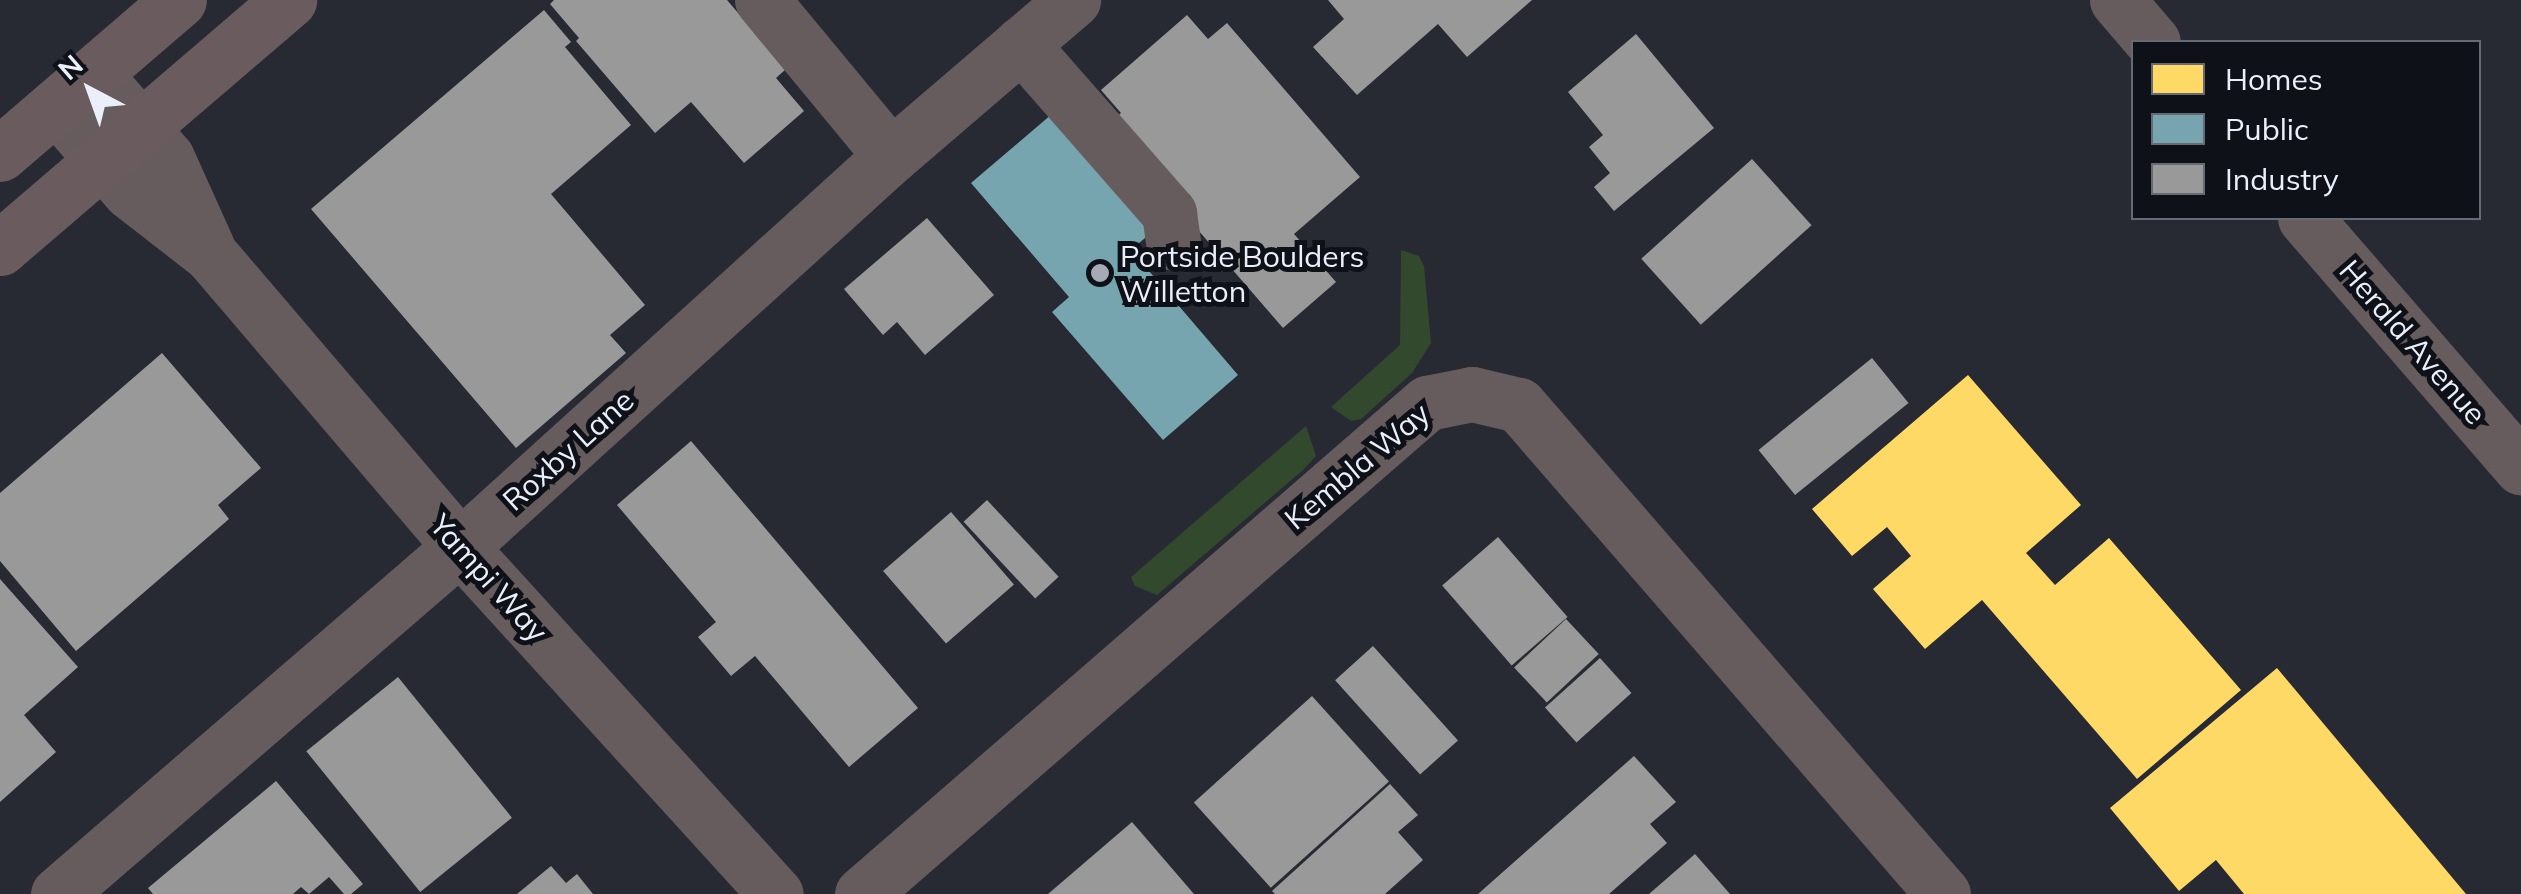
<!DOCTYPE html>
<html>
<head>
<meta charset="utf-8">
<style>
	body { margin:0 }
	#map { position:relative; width:2521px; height:894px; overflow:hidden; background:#272a33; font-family:Mulish,sans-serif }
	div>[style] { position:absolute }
	.green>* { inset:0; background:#32492d }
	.homes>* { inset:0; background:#ffd966 }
	.public>* { inset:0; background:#76a5af }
	.industry>* { inset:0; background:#999; transform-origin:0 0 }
	.minor>* { height:55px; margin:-27.5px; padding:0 27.5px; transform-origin:27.5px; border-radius:27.5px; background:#675c5d }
	.major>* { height:55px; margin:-27.5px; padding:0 27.5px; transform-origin:27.5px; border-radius:27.5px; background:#6a5c5e }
	.dots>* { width:28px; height:28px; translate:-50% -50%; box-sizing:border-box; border:5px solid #0e1118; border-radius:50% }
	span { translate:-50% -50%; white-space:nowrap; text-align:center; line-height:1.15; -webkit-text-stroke:10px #0e1118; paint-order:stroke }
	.poi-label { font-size:30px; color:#eaeffa }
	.left { translate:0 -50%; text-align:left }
	.street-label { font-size:30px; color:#eaeffa }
	.legend { position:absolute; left:2131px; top:40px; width:350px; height:180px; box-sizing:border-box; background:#0e1118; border:2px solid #666a72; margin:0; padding:12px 18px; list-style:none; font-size:30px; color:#eaeffa }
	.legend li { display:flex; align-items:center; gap:20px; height:50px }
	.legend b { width:50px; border:2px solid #666a72 }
	.north { position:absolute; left:40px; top:40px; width:100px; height:100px; -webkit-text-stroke:8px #0e1118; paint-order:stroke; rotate:319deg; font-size:28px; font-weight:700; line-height:40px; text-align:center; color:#eaeffa }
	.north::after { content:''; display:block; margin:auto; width:35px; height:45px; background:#eaeffa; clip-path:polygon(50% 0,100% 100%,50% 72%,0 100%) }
</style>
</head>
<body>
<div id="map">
	<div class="green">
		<i style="clip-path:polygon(1401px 250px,1419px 256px,1424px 266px,1431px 343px,1412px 373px,1361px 419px,1351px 421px,1331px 407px,1400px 345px)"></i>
		<i style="clip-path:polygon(1306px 426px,1316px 456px,1303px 470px,1157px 595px,1135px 586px,1131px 577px)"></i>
	</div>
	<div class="homes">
		<i style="clip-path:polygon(1968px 375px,2081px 505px,2026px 553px,2055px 585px,2109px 538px,2241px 690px,2137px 779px,1982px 600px,1925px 649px,1873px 589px,1911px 556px,1887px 527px,1852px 556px,1812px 509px)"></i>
		<i style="clip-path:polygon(2277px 668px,2466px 894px,2244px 894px,2216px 860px,2179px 891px,2110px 808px)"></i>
	</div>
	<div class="public">
		<i style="clip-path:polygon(1059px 108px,1160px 225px,1131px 250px,1238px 375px,1163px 440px,1052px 312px,1069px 297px,971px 183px)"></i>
	</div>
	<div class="industry">
		<i style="clip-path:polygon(554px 0,727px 0,786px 69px,776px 78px,804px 111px,744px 163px,691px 102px,655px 133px,576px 41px,579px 38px,550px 4px)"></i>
		<i style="clip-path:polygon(1328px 0,1532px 0,1467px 57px,1438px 24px,1357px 95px,1313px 47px,1344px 19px)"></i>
		<i style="clip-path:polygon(544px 10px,571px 42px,565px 47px,631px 125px,551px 194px,645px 305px,610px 335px,626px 353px,516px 448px,311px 209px)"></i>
		<i style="clip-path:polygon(1187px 15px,1208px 39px,1227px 23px,1360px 177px,1294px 234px,1336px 282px,1283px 328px,1107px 125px,1121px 113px,1101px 90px)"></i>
		<i style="clip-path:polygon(1636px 34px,1714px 128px,1614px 211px,1594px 187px,1610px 173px,1589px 147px,1603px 135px,1568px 92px)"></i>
		<i style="left:1752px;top:159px;width:89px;height:149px;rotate:48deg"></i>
		<i style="clip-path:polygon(927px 218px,994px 295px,925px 355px,897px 322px,883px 335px,844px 289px)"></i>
		<i style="clip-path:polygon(162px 353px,261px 468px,218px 505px,229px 519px,76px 651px,0 561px,0 493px)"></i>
		<i style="left:1872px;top:358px;width:58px;height:146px;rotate:51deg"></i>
		<i style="clip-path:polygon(691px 441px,918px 708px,849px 767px,755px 656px,731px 676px,698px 637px,716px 622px,617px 505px)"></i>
		<i style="left:987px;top:500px;width:105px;height:32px;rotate:47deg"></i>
		<i style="left:951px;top:512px;width:96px;height:90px;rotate:49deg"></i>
		<i style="left:1498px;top:537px;width:106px;height:74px;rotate:49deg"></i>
		<i style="clip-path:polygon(0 579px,78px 667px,24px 715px,56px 752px,0 802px)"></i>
		<i style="left:1566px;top:619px;width:48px;height:71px;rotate:47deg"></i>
		<i style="left:1373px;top:646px;width:127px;height:51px;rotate:48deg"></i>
		<i style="left:1600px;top:658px;width:47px;height:74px;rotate:48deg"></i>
		<i style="left:398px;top:677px;width:181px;height:118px;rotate:51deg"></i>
		<i style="left:1312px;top:696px;width:115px;height:159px;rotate:48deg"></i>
		<i style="clip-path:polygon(1634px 756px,1676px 802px,1650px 824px,1667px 843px,1609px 894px,1478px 894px)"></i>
		<i style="clip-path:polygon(276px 781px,363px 884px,351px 894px,344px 894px,329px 877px,309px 894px,301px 887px,293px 894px,153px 894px,148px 888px)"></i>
		<i style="clip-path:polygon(1390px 784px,1418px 815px,1398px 832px,1423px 860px,1385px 894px,1275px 894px,1272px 891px)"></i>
		<i style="clip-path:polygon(1132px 822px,1194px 894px,1048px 894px)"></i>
		<i style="clip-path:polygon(1695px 854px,1730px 894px,1649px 894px)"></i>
		<i style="clip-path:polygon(551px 866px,566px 883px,577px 874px,593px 894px,517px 894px)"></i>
	</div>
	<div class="minor">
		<i style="left:762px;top:0;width:202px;rotate:50.4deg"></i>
		<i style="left:2117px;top:0;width:55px;rotate:49.4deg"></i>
		<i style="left:1021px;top:44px;width:225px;rotate:48.8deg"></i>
		<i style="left:1169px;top:213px;width:30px;rotate:82deg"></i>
		<i style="left:94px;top:74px;width:111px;rotate:49deg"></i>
		<i style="left:167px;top:158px;width:98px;rotate:65.8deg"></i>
		<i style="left:56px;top:106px;width:112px;rotate:49.3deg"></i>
		<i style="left:129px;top:191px;width:103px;rotate:37.9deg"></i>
		<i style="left:210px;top:254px;width:385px;rotate:49.5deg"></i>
		<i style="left:460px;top:547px;width:469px;rotate:47.7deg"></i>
		<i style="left:2305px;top:218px;width:330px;rotate:49.1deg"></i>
		<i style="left:58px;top:894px;width:531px;rotate:-40.8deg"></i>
		<i style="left:460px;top:547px;width:582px;rotate:-42.21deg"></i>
		<i style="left:891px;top:156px;width:240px;rotate:-40.6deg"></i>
		<i style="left:862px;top:894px;width:749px;rotate:-40.99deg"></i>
		<i style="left:1427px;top:403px;width:46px;rotate:-11.3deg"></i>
		<i style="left:1472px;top:394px;width:48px;rotate:13.2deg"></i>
		<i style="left:1519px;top:405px;width:647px;rotate:49.07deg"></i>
	</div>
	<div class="major">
		<i style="left:0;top:154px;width:236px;rotate:-40.7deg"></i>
		<i style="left:0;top:248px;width:381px;rotate:-40.6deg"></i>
	</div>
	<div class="dots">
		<i style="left:1100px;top:273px;background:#a6aab4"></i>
	</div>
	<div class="poi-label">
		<span class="left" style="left:1120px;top:273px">Portside Boulders<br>Willetton</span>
	</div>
	<div class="street-label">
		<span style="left:2413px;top:342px;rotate:49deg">Herald Avenue</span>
		<span style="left:568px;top:450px;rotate:-42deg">Roxby Lane</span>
		<span style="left:1357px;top:466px;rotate:-40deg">Kembla Way</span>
		<span style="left:489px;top:578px;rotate:48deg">Yampi Way</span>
	</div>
	<ul class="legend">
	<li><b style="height:28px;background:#ffd966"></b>Homes</li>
	<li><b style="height:28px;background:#76a5af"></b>Public</li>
	<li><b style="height:28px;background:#999"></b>Industry</li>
	</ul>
	<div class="north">N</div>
</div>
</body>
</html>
